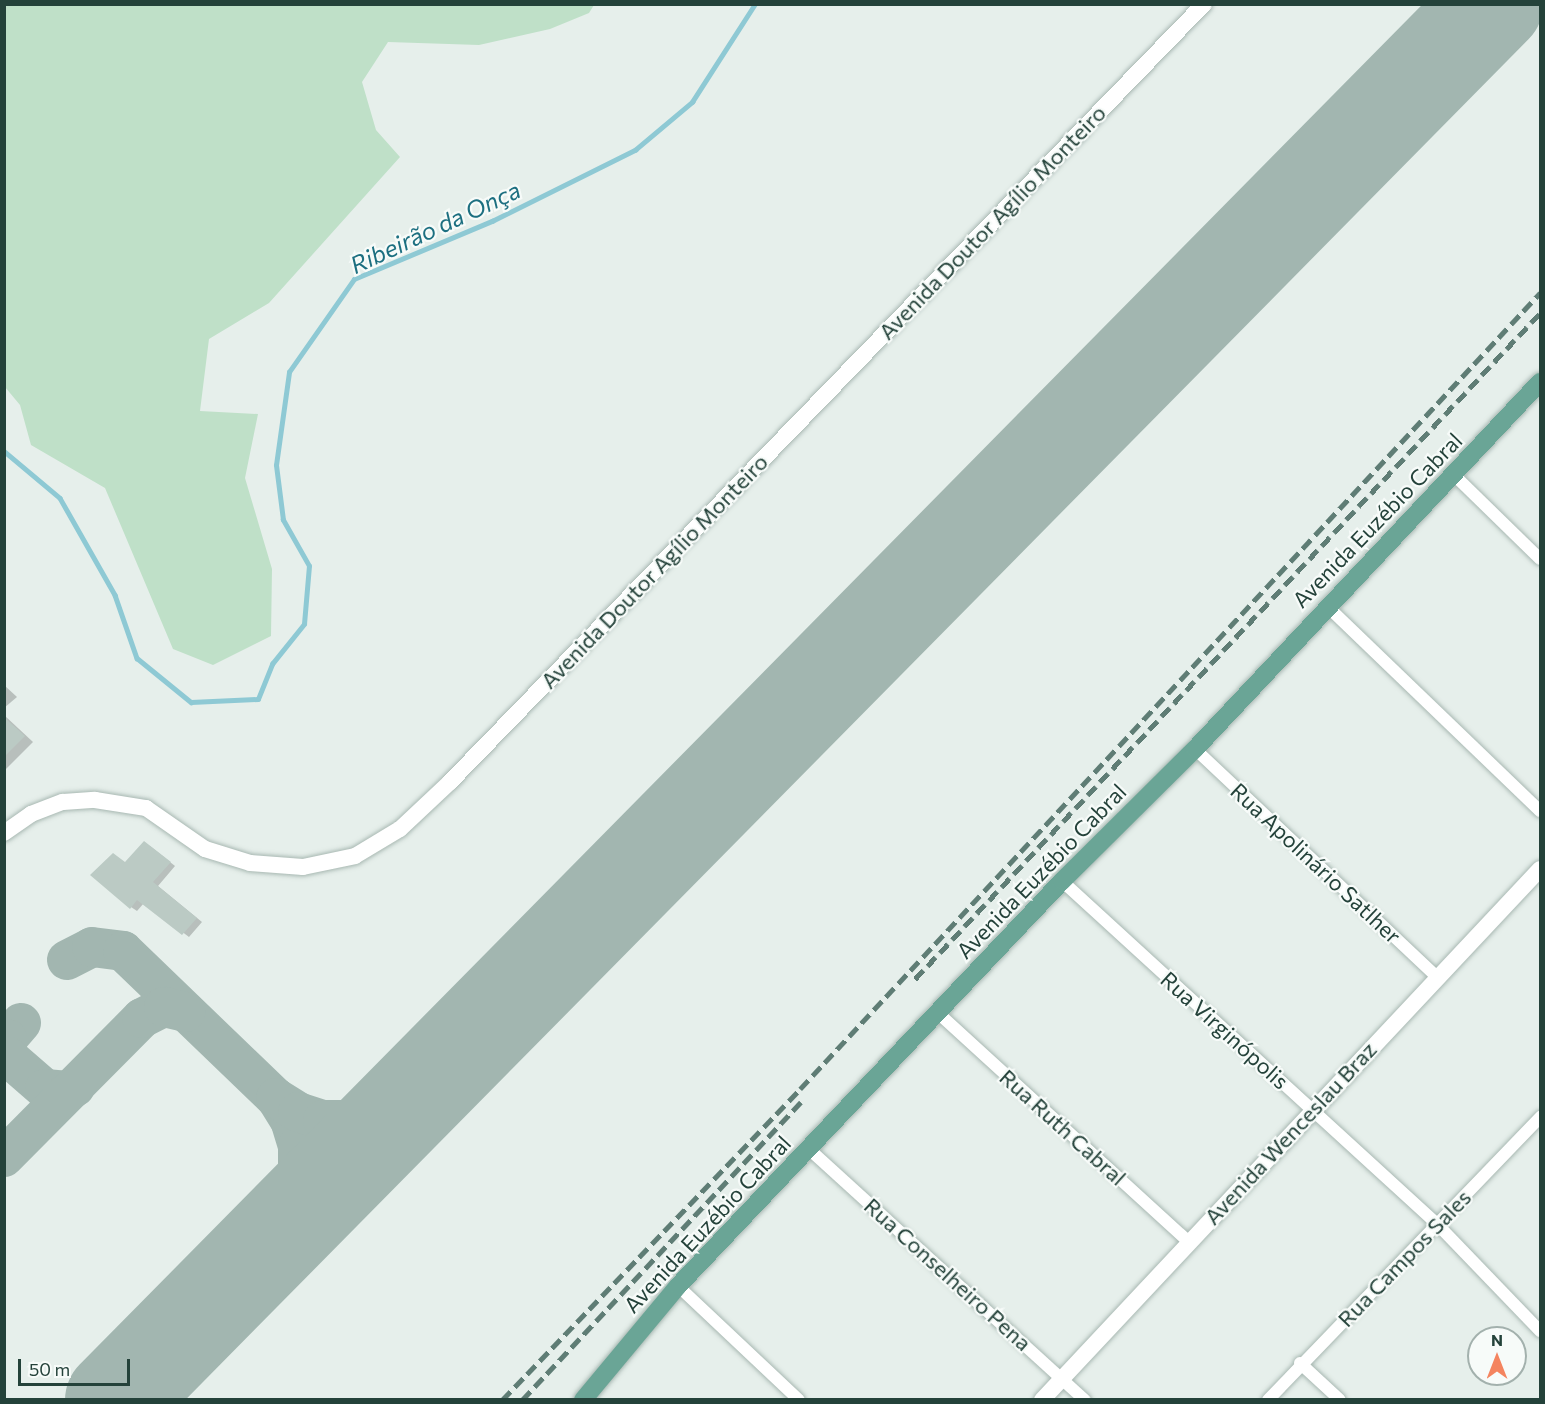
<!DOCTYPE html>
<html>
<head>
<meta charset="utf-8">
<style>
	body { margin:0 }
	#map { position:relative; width:1545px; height:1404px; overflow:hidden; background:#e6efeb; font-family:Commissioner,sans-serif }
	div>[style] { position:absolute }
	.green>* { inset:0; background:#bfe0c8 }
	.shadow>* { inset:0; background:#0003 }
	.stream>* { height:4.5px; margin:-2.25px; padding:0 2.25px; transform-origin:2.25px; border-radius:2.25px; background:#8ec9d4 }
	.taxiway>* { height:40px; margin:-20px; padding:0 20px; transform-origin:20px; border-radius:20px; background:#a2b6b0 }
	.runway>* { height:100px; margin:-50px; padding:0 50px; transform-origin:50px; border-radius:50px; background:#a2b6b0 }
	.building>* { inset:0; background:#bbcac4 }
	.roads { filter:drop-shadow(0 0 2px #a8b8b2) drop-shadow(0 0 2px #a8b8b2) }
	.minor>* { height:12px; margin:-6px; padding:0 6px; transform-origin:6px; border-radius:6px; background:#fff }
	.tertiary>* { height:16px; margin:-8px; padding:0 8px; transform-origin:8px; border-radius:8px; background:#fff }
	.primary>* { height:18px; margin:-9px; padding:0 9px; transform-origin:9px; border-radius:9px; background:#6aa596 }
	.rail>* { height:4.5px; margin-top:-2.25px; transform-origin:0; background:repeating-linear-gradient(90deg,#5f7d75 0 12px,transparent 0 18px) }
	span { translate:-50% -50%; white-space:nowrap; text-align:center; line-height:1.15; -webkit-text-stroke:4.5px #f7fbf9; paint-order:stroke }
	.street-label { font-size:22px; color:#24423a }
	.water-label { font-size:24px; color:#1c6f80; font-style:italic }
	.frame { position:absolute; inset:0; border:6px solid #24423a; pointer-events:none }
	.north { position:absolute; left:1467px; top:1326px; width:60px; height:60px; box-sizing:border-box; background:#f7fbf9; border:2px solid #a3b1ad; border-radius:50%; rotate:0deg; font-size:16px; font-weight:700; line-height:24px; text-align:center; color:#24423a }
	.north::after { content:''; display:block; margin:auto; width:21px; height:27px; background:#f4845f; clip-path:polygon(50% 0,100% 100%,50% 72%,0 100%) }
	.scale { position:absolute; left:18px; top:1359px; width:112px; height:27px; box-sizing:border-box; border:3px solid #24423a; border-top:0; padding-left:8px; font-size:18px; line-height:21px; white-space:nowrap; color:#24423a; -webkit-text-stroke:4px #f7fbf9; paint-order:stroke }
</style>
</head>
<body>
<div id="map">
	<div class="green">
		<i style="clip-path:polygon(4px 5px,594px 5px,589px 13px,550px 29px,479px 45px,388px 42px,362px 82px,376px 130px,400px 157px,269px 303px,209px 339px,200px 411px,258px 414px,245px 478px,272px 569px,271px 636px,213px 665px,173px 649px,105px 488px,31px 445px,20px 405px,5px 387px)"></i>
	</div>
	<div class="shadow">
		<i style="clip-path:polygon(4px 685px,17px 697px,4px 708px)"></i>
		<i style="clip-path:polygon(4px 715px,33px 742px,4px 771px)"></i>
		<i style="clip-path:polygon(150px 846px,175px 866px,158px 886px,202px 922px,189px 937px,144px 903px,137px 911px,131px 907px,126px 863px)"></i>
	</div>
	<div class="stream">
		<i style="left:4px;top:451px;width:73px;rotate:40deg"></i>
		<i style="left:60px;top:498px;width:112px;rotate:60.4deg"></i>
		<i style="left:115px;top:595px;width:67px;rotate:70.8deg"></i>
		<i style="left:137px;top:658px;width:70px;rotate:39.2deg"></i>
		<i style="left:191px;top:702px;width:67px;rotate:-2.6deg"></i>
		<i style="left:258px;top:699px;width:38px;rotate:-68deg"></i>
		<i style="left:272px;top:664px;width:51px;rotate:-51.3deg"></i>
		<i style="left:304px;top:624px;width:58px;rotate:-85.1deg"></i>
		<i style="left:309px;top:566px;width:53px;rotate:-119.5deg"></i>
		<i style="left:283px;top:520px;width:55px;rotate:-97.3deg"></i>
		<i style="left:276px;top:465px;width:94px;rotate:-82deg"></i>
		<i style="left:289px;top:372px;width:113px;rotate:-55deg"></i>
		<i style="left:354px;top:279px;width:150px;rotate:-22.8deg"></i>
		<i style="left:492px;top:221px;width:160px;rotate:-26.4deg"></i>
		<i style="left:635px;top:150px;width:75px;rotate:-40.1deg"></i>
		<i style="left:692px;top:102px;width:117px;rotate:-57.3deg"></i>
	</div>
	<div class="taxiway">
		<i style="left:67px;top:960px;width:28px;rotate:-27deg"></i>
		<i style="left:92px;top:947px;width:31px;rotate:7deg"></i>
		<i style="left:123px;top:951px;width:212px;rotate:43.9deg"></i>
		<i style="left:276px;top:1098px;width:26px;rotate:58deg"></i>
		<i style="left:290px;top:1120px;width:27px;rotate:73deg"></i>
		<i style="left:298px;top:1146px;width:34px;rotate:90deg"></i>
		<i style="left:298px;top:1180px;width:31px;rotate:105deg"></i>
		<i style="left:290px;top:1210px;width:52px;rotate:124.9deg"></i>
		<i style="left:21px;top:1023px;width:21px;rotate:131deg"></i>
		<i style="left:7px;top:1039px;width:17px;rotate:90deg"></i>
		<i style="left:7px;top:1056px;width:50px;rotate:41deg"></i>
		<i style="left:45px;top:1089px;width:23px;rotate:5deg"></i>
		<i style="left:68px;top:1091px;width:8px;rotate:-30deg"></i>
		<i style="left:276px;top:1098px;width:26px;rotate:32deg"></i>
		<i style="left:298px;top:1112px;width:26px;rotate:18deg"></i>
		<i style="left:323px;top:1120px;width:38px"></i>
		<i style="left:361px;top:1120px;width:20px;rotate:-15deg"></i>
		<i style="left:380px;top:1115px;width:46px;rotate:-31.6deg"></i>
		<i style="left:4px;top:1157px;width:196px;rotate:-45.2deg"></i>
		<i style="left:142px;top:1018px;width:25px;rotate:-27deg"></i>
		<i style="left:164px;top:1007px;width:22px;rotate:13deg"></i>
	</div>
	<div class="runway">
		<i style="left:115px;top:1400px;width:1962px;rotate:-45.37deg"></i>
	</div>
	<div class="building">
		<i style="clip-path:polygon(4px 717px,25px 736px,4px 757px)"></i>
		<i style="clip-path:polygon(144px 841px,171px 862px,153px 882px,197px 918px,182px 935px,137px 900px,130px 909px,90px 875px,113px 853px,125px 862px)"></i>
	</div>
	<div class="roads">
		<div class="minor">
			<i style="left:1454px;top:475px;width:120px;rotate:44.3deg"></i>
			<i style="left:1327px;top:606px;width:296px;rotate:43.9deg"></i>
			<i style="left:1195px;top:749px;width:332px;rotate:43.3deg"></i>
			<i style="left:1062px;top:881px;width:508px;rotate:42.45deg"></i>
			<i style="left:1437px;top:1224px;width:149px;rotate:46.1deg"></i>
			<i style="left:937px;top:1012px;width:340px;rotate:42.4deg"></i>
			<i style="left:809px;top:1149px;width:373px;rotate:42.3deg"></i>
			<i style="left:678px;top:1286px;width:166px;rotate:43.3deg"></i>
			<i style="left:1300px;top:1363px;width:54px;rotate:42.8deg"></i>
			<i style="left:1268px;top:1400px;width:393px;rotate:-46.1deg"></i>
		</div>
		<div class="tertiary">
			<i style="left:4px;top:833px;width:33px;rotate:-35deg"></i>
			<i style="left:31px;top:814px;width:34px;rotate:-21deg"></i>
			<i style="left:63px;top:802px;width:32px;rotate:-4deg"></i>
			<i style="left:95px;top:800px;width:52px;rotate:8.9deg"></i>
			<i style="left:146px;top:808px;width:72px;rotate:34.8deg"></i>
			<i style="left:205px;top:849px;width:47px;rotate:17.3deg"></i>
			<i style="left:250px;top:863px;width:53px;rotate:4.3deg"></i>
			<i style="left:303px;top:867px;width:53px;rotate:-11.9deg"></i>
			<i style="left:355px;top:856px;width:52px;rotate:-31deg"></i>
			<i style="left:400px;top:829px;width:69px;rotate:-43.2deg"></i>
			<i style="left:450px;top:782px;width:1083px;rotate:-45.9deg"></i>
			<i style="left:1042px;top:1400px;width:728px;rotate:-46.84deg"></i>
		</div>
		<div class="primary">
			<i style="left:583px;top:1400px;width:148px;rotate:-50.2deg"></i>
			<i style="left:678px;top:1286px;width:558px;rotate:-46.52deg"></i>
			<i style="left:1062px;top:881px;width:187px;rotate:-44.8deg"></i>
			<i style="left:1195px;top:749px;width:504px;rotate:-46.77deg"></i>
		</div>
	</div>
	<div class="rail">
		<i style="left:915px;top:979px;width:913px;rotate:-46.82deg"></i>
		<i style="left:502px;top:1400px;width:431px;rotate:-46.2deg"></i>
		<i style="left:800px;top:1089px;width:1087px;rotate:-47.09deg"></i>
		<i style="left:522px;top:1400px;width:408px;rotate:-46.9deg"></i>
	</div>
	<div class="street-label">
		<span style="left:992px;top:222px;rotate:-46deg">Avenida Doutor Agílio Monteiro</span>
		<span style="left:1377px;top:520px;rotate:-46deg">Avenida Euzébio Cabral</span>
		<span style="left:654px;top:571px;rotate:-46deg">Avenida Doutor Agílio Monteiro</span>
		<span style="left:1316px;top:863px;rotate:43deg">Rua Apolinário Satlher</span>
		<span style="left:1041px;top:871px;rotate:-46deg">Avenida Euzébio Cabral</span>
		<span style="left:1225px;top:1030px;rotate:42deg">Rua Virginópolis</span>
		<span style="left:1063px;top:1127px;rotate:42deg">Rua Ruth Cabral</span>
		<span style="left:1290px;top:1133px;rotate:-47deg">Avenida Wenceslau Braz</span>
		<span style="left:707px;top:1224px;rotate:-47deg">Avenida Euzébio Cabral</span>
		<span style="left:1404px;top:1258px;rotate:-46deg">Rua Campos Sales</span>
		<span style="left:948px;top:1274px;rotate:42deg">Rua Conselheiro Pena</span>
	</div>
	<div class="water-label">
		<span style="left:435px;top:227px;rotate:-25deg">Ribeirão da Onça</span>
	</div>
	<div class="frame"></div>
	<div class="north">N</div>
	<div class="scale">50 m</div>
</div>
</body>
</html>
